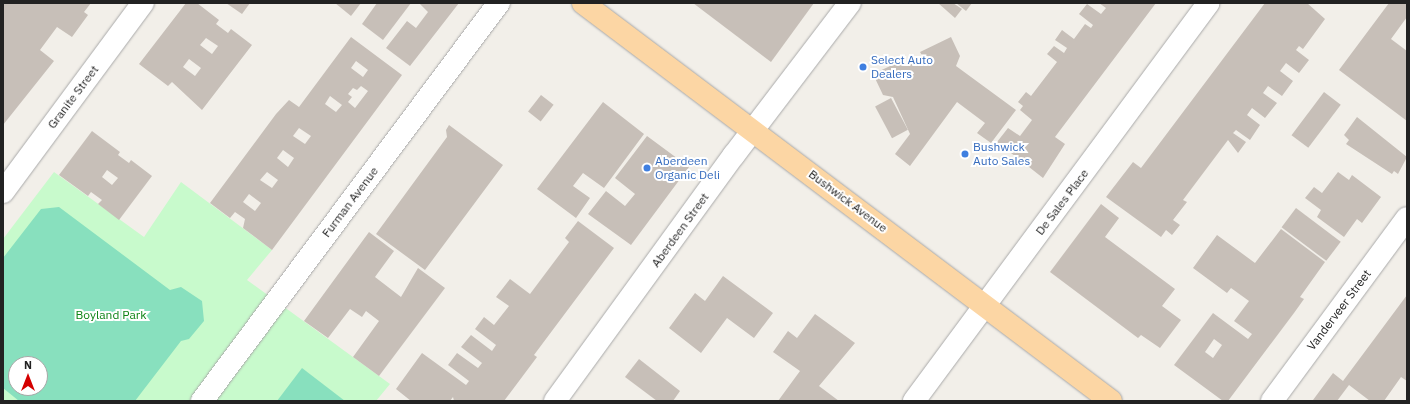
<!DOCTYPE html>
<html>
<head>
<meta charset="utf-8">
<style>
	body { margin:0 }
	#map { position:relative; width:1410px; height:404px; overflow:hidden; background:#f2efe9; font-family:"IBM Plex Sans",sans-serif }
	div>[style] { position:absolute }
	.park>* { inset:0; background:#c8facc }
	.pitch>* { inset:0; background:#88e0be }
	.building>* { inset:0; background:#c7bfb8; transform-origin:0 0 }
	.roads { filter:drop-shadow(0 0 1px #a9a9a9) drop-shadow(0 0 1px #a9a9a9) }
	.minor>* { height:22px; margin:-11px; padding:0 11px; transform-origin:11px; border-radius:11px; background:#fff }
	.major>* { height:22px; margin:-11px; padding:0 11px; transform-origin:11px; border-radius:11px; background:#fcd6a4 }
	.dots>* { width:11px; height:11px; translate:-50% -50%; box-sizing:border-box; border:2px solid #fff; border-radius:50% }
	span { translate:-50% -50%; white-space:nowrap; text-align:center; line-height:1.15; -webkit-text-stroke:4px #fff; paint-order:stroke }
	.shop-label { font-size:12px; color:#366cbe }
	.left { translate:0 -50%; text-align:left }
	.street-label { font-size:12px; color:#222 }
	.park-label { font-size:12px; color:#0c8416 }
	.frame { position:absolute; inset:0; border:4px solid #222; pointer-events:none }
	.north { position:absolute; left:8px; top:356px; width:40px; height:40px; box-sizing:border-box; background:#fff; border:1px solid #a7a7a7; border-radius:50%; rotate:0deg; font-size:11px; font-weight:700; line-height:16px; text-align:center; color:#222 }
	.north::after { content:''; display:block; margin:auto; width:14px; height:18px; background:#d40000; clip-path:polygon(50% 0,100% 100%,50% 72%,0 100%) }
</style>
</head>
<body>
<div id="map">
	<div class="park">
		<i style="clip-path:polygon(evenodd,54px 172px,144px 237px,181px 182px,272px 250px,247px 280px,390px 384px,376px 401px,3px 401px,3px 239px,54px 172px,16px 364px,40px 364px,40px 388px,16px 388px,16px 364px)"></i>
	</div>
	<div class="pitch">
		<i style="clip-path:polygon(evenodd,59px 207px,170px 290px,181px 287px,202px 301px,204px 321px,189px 339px,181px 341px,135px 401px,19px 401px,3px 388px,3px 258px,41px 209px,59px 207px,16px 364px,40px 364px,40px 388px,16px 388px,16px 364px)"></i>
		<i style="clip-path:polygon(302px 368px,345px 401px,277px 401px)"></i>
	</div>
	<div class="building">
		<i style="clip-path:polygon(91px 3px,84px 12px,88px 15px,72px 37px,57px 27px,40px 50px,54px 61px,3px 125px,3px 4px)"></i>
		<i style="clip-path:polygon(evenodd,186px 3px,197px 3px,219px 20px,216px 24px,228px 33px,231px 29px,252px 45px,202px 110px,172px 82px,168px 86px,139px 64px,186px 3px,206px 38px,218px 46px,212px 54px,200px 45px,206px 38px,186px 3px,189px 59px,201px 68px,195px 76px,183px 67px,189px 59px)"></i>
		<i style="clip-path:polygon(226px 3px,250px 3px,242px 14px)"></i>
		<i style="clip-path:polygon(335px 3px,361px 3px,351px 16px)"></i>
		<i style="clip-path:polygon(377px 3px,411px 3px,383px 40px,362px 24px)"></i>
		<i style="clip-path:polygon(419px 3px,459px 3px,410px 66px,386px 48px,407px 21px,416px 28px,428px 12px)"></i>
		<i style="clip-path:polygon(693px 3px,814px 3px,771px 62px)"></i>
		<i style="clip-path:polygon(938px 3px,953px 3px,962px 9px,955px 18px)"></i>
		<i style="clip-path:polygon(956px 3px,972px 3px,966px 11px)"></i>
		<i style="clip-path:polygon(1099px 3px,1156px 3px,1055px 137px,1065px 144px,1043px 178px,997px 142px,1008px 128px,1020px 136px,1032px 120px,1020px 110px,1023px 106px,1018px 102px,1026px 92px,1031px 96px,1057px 62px,1047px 54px,1054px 46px,1064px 53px,1067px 48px,1055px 40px,1062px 30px,1074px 39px,1085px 24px,1091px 28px,1093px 25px,1079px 14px,1087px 4px,1101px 14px,1106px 8px)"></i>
		<i style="clip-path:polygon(1265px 3px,1307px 3px,1325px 19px,1303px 49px,1299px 46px,1296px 50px,1309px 60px,1299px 73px,1286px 63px,1280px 71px,1293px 81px,1282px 96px,1268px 86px,1263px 93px,1277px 103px,1265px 118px,1252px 108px,1247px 115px,1260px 125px,1250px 140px,1236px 130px,1233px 133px,1246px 142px,1238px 153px,1228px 140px,1183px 200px,1187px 202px,1173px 220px,1180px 225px,1172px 235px,1166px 230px,1161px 237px,1106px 197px,1133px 162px,1141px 168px)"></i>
		<i style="clip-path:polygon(1389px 3px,1407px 3px,1407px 17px,1391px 39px,1407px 51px,1407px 121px,1339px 70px)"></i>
		<i style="clip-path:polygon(evenodd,351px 37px,402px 75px,272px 250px,243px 228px,245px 219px,235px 212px,230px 218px,210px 203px,276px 114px,289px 100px,299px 107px,351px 37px,356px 61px,368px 70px,363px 77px,351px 68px,356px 61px,351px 37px,361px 86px,368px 91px,355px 108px,348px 102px,352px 97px,348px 94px,353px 88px,357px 90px,361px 86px,351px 37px,330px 96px,342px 105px,336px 112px,325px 104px,330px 96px,351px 37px,299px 128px,311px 136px,305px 144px,293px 136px,299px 128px,351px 37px,283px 150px,294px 158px,288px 167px,277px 158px,283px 150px,351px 37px,267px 172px,278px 180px,272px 188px,260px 180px,267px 172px,351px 37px,249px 194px,261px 203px,255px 211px,243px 202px,249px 194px)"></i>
		<i style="clip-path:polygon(951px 37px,960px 56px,956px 66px,1016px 110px,991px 143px,977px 133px,985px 123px,957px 102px,910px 166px,895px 154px,910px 134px,893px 97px,883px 95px,873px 74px,903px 60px,906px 65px,923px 57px,920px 52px)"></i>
		<i style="left:1324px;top:92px;width:21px;height:54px;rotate:37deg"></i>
		<i style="left:541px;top:95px;width:16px;height:21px;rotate:38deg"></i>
		<i style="left:891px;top:98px;width:36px;height:18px;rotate:62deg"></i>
		<i style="clip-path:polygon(603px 102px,644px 134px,604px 188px,583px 173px,573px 186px,590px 198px,576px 218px,537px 189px)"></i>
		<i style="clip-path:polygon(1357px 117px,1407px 157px,1398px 174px,1394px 171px,1392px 174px,1346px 144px,1349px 140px,1344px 135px)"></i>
		<i style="clip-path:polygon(449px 125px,503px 165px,425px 270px,376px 234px,447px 137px,446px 130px)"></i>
		<i style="clip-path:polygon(evenodd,92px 131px,120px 152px,118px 155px,129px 163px,131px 160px,152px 176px,119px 220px,98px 204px,102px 200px,91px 192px,88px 196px,59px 175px,92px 131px,107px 170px,118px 178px,112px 185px,102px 177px,107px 170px)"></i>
		<i style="clip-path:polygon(647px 136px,689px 167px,631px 245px,588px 214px,606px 191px,625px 206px,635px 194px,615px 178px)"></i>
		<i style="clip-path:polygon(1338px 172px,1349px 180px,1352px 175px,1381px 197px,1362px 223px,1357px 219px,1344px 237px,1317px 217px,1321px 210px,1305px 198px,1314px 187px,1322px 193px)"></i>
		<i style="clip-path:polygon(1101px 204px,1119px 218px,1105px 237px,1175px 289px,1162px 306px,1181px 320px,1160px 348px,1141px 335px,1138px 338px,1050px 272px)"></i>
		<i style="left:1296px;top:208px;width:56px;height:24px;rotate:37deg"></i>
		<i style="clip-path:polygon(578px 221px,614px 248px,534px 355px,537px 357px,504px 401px,454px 401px,453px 397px,450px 401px,411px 401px,396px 389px,422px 353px,466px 385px,469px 381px,448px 365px,457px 353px,478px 368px,482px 363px,461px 347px,471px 335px,492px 351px,496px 345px,475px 329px,484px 317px,494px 325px,509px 306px,496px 297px,510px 279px,530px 294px,569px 242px,565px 238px)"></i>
		<i style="clip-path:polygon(evenodd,1281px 229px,1325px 262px,1300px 297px,1304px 299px,1294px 313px,1228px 401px,1223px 401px,1174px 365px,1213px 313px,1248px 339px,1252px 334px,1234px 321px,1249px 301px,1231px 288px,1227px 293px,1193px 268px,1217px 235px,1255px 263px,1281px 229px,1214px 339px,1222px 345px,1213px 358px,1205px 352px,1214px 339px)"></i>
		<i style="clip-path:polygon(369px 232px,394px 251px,375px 277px,401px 297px,418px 268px,445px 288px,379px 376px,353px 357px,379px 321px,366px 311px,362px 317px,350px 309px,328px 338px,304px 321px)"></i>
		<i style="clip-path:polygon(723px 276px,773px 313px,754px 338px,727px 318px,701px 353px,669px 328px,695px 293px,705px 301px)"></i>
		<i style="clip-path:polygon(1407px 295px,1407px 381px,1401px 377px,1384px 401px,1370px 401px,1349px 385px,1337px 401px,1313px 400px,1333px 373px,1343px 381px)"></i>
		<i style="clip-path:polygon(815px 314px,855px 343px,819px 386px,839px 401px,778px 401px,800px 371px,773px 352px,788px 331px,797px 338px)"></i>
		<i style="clip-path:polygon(639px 359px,680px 391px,673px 401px,657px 401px,625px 377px)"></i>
	</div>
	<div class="roads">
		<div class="minor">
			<i style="left:3px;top:192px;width:235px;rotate:-53.5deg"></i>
			<i style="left:202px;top:401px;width:497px;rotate:-53.3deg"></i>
			<i style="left:555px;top:401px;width:304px;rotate:-54deg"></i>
			<i style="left:734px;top:155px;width:191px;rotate:-52.7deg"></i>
			<i style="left:914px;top:401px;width:495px;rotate:-53.5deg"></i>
			<i style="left:1272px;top:401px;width:227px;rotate:-53.6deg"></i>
		</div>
		<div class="major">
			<i style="left:583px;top:3px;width:661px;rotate:37.01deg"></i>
		</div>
	</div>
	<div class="dots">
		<i style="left:863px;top:67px;background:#3f7fe0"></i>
		<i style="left:965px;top:154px;background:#3f7fe0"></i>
		<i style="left:647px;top:168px;background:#3f7fe0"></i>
	</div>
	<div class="shop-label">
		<span class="left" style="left:871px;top:67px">Select Auto<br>Dealers</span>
		<span class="left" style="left:973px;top:154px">Bushwick<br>Auto Sales</span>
		<span class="left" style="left:655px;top:168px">Aberdeen<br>Organic Deli</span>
	</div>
	<div class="street-label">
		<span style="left:73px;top:97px;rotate:-53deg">Granite Street</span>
		<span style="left:848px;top:201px;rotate:37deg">Bushwick Avenue</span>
		<span style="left:350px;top:202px;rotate:-53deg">Furman Avenue</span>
		<span style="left:1062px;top:202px;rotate:-53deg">De Sales Place</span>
		<span style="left:680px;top:230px;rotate:-54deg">Aberdeen Street</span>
		<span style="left:1339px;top:310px;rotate:-53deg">Vanderveer Street</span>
	</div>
	<div class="park-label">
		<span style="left:111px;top:315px">Boyland Park</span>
	</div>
	<div class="frame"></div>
	<div class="north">N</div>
</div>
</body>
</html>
